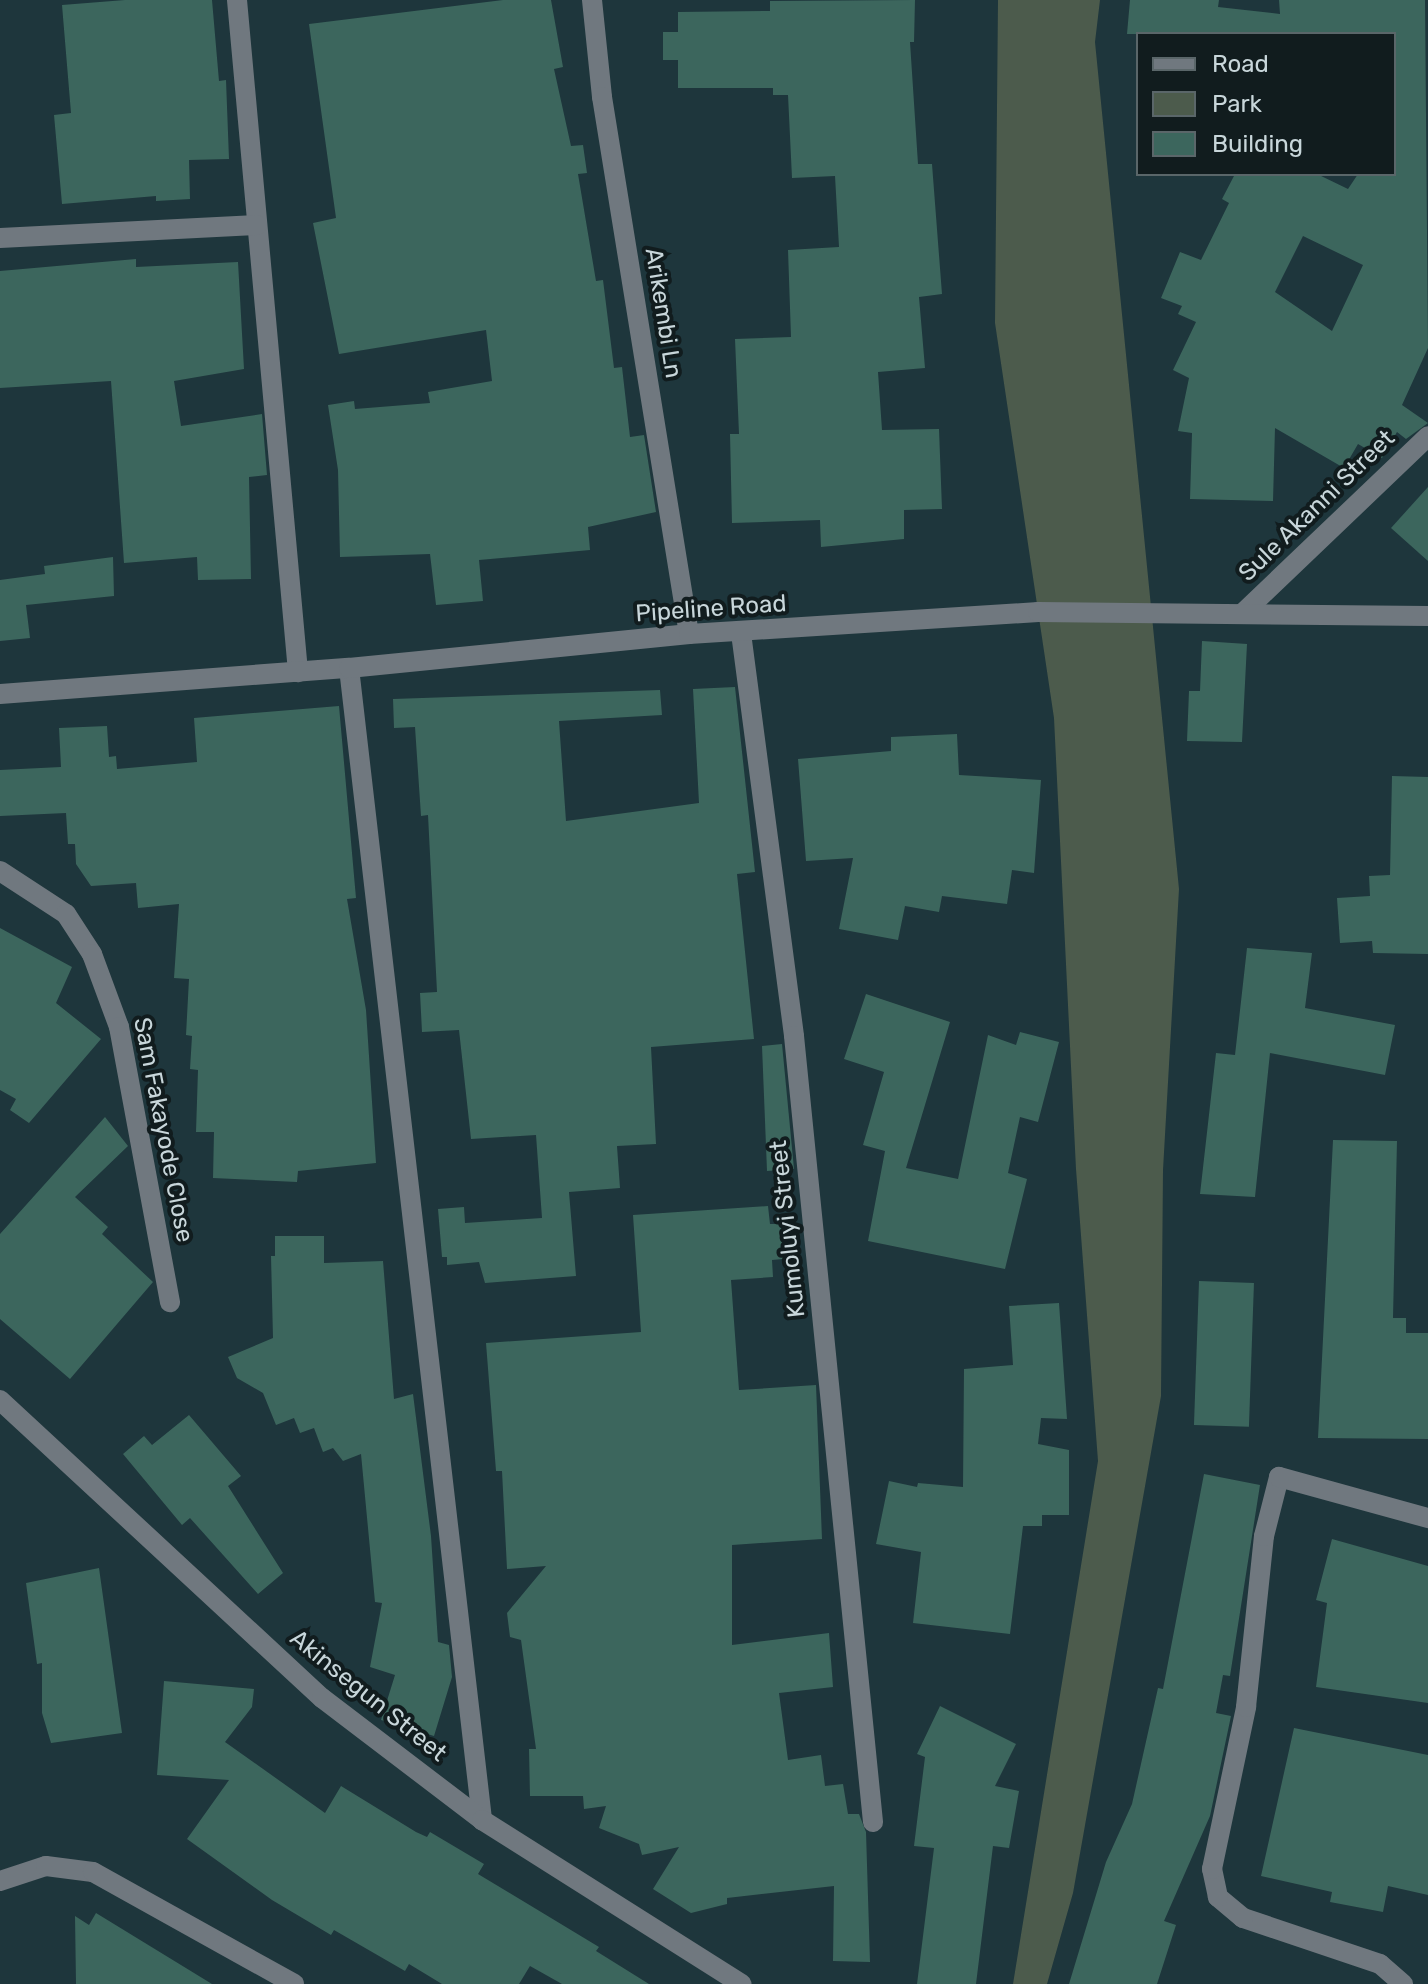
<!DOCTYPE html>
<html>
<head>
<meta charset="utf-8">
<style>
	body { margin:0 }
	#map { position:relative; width:1428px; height:1984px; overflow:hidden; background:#1e363c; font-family:Rubik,sans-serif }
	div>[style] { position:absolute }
	.green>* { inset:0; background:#4c5b4c }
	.building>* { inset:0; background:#3c665d; transform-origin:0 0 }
	.minor>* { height:20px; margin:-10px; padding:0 10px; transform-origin:10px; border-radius:10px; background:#70787f }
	span { translate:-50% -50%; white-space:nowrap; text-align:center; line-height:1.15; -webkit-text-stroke:8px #111c1e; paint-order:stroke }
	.street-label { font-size:24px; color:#c8d6da }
	.legend { position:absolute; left:1136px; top:32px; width:260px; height:144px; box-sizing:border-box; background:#111c1e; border:2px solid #5a6669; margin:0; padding:10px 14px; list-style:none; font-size:24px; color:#c8d6da }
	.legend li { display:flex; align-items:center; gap:16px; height:40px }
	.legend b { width:40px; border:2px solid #5a6669 }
</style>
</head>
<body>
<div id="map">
	<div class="green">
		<i style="clip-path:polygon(998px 0,1100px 0,1095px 42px,1179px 889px,1163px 1170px,1161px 1396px,1073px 1893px,1047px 1984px,1013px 1984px,1098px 1461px,1076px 1169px,1054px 718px,995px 323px)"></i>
	</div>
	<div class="building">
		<i style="clip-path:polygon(125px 0,212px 0,219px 81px,226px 80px,229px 159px,189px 160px,190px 199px,156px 201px,156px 196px,62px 204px,54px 115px,71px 113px,62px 5px)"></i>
		<i style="clip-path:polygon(503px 0,551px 0,563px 67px,554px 69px,571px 146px,583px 145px,587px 173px,578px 174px,596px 281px,603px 280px,614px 368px,622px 367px,630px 437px,644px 435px,656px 512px,588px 527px,590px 550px,479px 560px,483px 601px,436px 605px,430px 554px,340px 557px,338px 470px,328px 405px,354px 401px,355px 409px,430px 403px,428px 392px,492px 381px,486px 330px,339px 354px,313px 223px,336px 218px,309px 24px)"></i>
		<i style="clip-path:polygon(915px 0,914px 42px,910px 42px,918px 164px,932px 164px,942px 294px,919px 297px,925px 368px,878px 372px,882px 430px,939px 429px,942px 509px,904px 510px,904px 539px,821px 547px,820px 520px,732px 523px,730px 434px,739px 434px,735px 339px,791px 337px,788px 250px,839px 247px,835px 176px,792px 178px,788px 95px,773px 95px,773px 88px,678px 88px,678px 60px,663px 60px,663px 32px,678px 32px,678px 12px,770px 11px,770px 1px)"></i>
		<i style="clip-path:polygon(evenodd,1130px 0,1219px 0,1218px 7px,1280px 14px,1279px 0,1425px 0,1428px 348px,1402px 405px,1428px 423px,1406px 439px,1397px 432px,1382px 458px,1358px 444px,1344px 468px,1275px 428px,1273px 501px,1190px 499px,1192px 433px,1178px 431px,1189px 378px,1173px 370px,1196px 322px,1178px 314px,1182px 306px,1161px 298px,1180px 252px,1201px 260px,1229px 203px,1222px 199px,1235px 174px,1317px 174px,1348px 189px,1358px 174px,1394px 174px,1394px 34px,1127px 34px,1130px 0,1303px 236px,1363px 265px,1332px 331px,1275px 292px,1303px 236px)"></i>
		<i style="clip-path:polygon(136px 259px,136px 267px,238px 262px,244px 369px,174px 381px,181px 426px,262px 414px,267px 475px,249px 477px,251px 579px,198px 580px,197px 557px,124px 563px,111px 381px,0 388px,0 271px)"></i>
		<i style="clip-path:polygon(1428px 487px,1428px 561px,1391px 528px)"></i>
		<i style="clip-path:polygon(113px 557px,114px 596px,26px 605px,30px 638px,0 641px,0 580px,45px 574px,44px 566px)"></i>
		<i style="clip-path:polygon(1202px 641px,1247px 644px,1242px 742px,1187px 741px,1189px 691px,1200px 691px)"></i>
		<i style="clip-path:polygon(735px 687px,755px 872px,737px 874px,754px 1039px,651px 1047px,656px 1144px,617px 1146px,620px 1188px,569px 1192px,576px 1276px,485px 1283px,479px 1262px,447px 1265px,447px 1257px,442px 1257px,438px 1209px,464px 1207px,465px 1223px,542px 1218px,536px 1135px,471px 1139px,459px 1030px,422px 1032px,420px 993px,437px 992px,428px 815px,421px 816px,415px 727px,394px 728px,393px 699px,660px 690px,662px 715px,559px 721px,566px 821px,699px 803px,693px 689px)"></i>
		<i style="clip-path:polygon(339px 706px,356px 898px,347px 899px,366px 1010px,376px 1163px,298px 1171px,297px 1182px,213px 1178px,214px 1132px,196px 1132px,198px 1070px,190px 1069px,192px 1036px,186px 1035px,189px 979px,174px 978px,179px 904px,138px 908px,136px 883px,91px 886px,76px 864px,75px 844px,68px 844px,66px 813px,0 816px,0 770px,61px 767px,59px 728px,107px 726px,109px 757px,116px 756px,117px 769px,197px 762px,194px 718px)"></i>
		<i style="clip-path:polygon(957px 734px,959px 775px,1041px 780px,1034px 873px,1012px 870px,1007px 904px,942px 896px,939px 912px,905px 906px,898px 940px,839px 929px,853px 858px,806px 861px,798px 759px,891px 751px,891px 737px)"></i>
		<i style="clip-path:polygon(1392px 776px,1428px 777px,1428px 954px,1373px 953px,1372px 941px,1340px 943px,1337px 898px,1370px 896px,1369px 876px,1390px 875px)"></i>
		<i style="clip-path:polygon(0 928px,72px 967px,56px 1003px,101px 1039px,29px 1123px,10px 1110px,16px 1099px,0 1090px)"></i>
		<i style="clip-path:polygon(1247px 948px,1312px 953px,1305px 1008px,1395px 1025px,1385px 1075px,1270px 1053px,1255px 1197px,1200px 1194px,1216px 1053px,1235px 1055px)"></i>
		<i style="clip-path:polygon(866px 994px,950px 1022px,906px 1168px,958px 1179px,988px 1035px,1016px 1045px,1020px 1032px,1059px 1042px,1038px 1122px,1020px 1117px,1008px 1173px,1027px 1179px,1005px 1269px,868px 1241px,885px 1151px,863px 1145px,884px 1072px,844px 1059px)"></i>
		<i style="clip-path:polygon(782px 1044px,794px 1169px,767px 1171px,762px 1046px)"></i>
		<i style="clip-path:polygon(105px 1117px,128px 1146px,75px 1197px,108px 1227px,102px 1234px,153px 1282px,70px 1379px,0 1319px,0 1234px)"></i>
		<i style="clip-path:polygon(1333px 1140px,1397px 1141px,1393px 1318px,1406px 1318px,1406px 1333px,1428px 1333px,1428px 1439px,1318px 1438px)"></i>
		<i style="clip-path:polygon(768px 1206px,770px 1224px,781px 1224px,783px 1259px,772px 1260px,773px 1277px,731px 1280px,739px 1390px,816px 1385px,822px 1539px,732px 1545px,732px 1645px,829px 1633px,833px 1687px,779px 1693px,788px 1760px,821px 1755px,825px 1786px,843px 1784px,848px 1814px,859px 1814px,866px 1832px,870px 1962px,833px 1961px,834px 1886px,727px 1898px,727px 1904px,691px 1913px,653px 1889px,679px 1847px,642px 1855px,639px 1844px,599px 1828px,606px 1806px,584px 1809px,583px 1796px,530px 1796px,529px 1749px,536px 1749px,521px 1640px,510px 1637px,507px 1613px,546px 1566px,507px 1569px,502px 1471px,496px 1471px,486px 1343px,641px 1332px,633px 1215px)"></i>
		<i style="clip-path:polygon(275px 1236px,324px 1236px,324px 1263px,383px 1261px,394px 1399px,413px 1394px,431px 1536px,438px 1642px,449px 1645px,452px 1677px,434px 1736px,381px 1720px,395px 1675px,370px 1667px,382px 1603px,375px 1602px,361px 1454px,343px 1461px,333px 1448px,323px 1452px,314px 1428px,300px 1433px,294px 1418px,276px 1425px,263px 1393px,237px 1378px,228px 1357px,273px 1338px,271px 1256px,275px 1256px)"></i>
		<i style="left:1199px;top:1281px;width:55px;height:144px;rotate:2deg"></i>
		<i style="clip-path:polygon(1059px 1303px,1067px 1419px,1041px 1418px,1038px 1444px,1069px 1450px,1069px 1515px,1042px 1515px,1042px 1526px,1023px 1526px,1010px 1634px,913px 1623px,921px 1552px,876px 1544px,889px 1481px,917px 1487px,918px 1483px,963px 1487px,964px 1369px,1013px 1365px,1009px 1306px)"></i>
		<i style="clip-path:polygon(189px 1415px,241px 1476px,228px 1486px,283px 1573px,258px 1594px,190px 1518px,182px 1525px,123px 1454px,144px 1436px,152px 1445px)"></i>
		<i style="clip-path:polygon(1204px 1474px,1260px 1485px,1230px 1676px,1223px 1675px,1216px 1713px,1231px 1716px,1210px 1816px,1164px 1921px,1176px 1925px,1157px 1984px,1069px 1984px,1106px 1862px,1132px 1804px,1158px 1688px,1163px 1689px)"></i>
		<i style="clip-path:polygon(1332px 1539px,1428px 1566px,1428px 1703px,1316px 1687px,1327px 1603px,1316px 1600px)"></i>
		<i style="clip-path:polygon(99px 1568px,122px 1733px,51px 1743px,42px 1713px,42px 1663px,37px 1664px,26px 1583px)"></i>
		<i style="clip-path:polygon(164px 1681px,254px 1689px,252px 1707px,225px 1742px,325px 1813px,341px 1786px,416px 1832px,427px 1837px,430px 1832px,484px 1864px,478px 1874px,599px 1947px,596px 1951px,649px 1984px,562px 1984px,530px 1966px,519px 1984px,442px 1984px,409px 1964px,405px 1971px,334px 1930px,331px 1935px,272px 1900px,187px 1839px,229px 1780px,157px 1775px)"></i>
		<i style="clip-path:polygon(940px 1706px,1016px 1744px,995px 1786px,1019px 1791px,1009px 1848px,993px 1846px,976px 1984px,917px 1984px,934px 1848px,914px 1846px,925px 1757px,917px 1754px)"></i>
		<i style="clip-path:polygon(1294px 1728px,1428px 1755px,1428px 1895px,1388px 1886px,1383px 1912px,1330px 1902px,1332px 1892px,1261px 1876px)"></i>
		<i style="clip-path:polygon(96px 1913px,212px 1984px,76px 1984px,75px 1916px,89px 1925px)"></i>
	</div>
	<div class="minor">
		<i style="left:237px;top:0;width:675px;rotate:84.81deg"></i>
		<i style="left:592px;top:0;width:98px;rotate:84.1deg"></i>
		<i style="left:602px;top:97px;width:544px;rotate:80.8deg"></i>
		<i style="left:0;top:238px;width:257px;rotate:-2.9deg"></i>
		<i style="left:1243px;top:613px;width:256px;rotate:-43.7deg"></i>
		<i style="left:741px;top:633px;width:406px;rotate:82.5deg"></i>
		<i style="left:794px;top:1036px;width:790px;rotate:84.26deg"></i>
		<i style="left:349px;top:668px;width:1160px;rotate:83.41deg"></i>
		<i style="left:0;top:694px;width:350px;rotate:-4.3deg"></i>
		<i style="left:349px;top:668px;width:342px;rotate:-5.7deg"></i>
		<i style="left:689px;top:634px;width:350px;rotate:-3.6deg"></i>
		<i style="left:1038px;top:612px;width:390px;rotate:0.6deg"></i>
		<i style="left:0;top:871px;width:79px;rotate:33.1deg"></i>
		<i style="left:66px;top:914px;width:48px;rotate:57deg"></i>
		<i style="left:92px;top:954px;width:78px;rotate:69.7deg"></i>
		<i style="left:119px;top:1027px;width:280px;rotate:79.5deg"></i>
		<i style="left:0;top:1400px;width:439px;rotate:42.8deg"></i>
		<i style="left:322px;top:1698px;width:201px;rotate:37.3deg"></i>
		<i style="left:482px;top:1820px;width:307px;rotate:32.3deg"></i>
		<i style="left:0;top:1881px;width:48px;rotate:-18.1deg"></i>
		<i style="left:46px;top:1866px;width:47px;rotate:7.3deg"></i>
		<i style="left:93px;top:1872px;width:230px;rotate:29.1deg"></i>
		<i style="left:1403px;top:1984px;width:30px;rotate:-139deg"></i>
		<i style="left:1380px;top:1964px;width:145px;rotate:-161.4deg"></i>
		<i style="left:1243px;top:1918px;width:33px;rotate:-140deg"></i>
		<i style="left:1218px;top:1897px;width:29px;rotate:-102deg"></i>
		<i style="left:1212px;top:1869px;width:166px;rotate:-78.1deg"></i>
		<i style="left:1246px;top:1707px;width:172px;rotate:-84deg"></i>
		<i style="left:1264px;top:1536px;width:61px;rotate:-75.7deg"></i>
		<i style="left:1279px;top:1477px;width:155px;rotate:15.4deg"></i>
	</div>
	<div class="street-label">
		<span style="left:663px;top:313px;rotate:81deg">Arikembi Ln</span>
		<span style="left:1317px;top:506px;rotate:-44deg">Sule Akanni Street</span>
		<span style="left:711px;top:609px;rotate:-4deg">Pipeline Road</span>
		<span style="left:163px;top:1130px;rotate:79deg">Sam Fakayode Close</span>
		<span style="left:788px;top:1229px;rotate:-96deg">Kumoluyi Street</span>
		<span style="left:368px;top:1696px;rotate:39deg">Akinsegun Street</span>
	</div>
	<ul class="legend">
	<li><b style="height:10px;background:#70787f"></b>Road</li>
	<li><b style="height:22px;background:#4c5b4c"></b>Park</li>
	<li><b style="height:22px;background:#3c665d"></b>Building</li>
	</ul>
</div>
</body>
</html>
